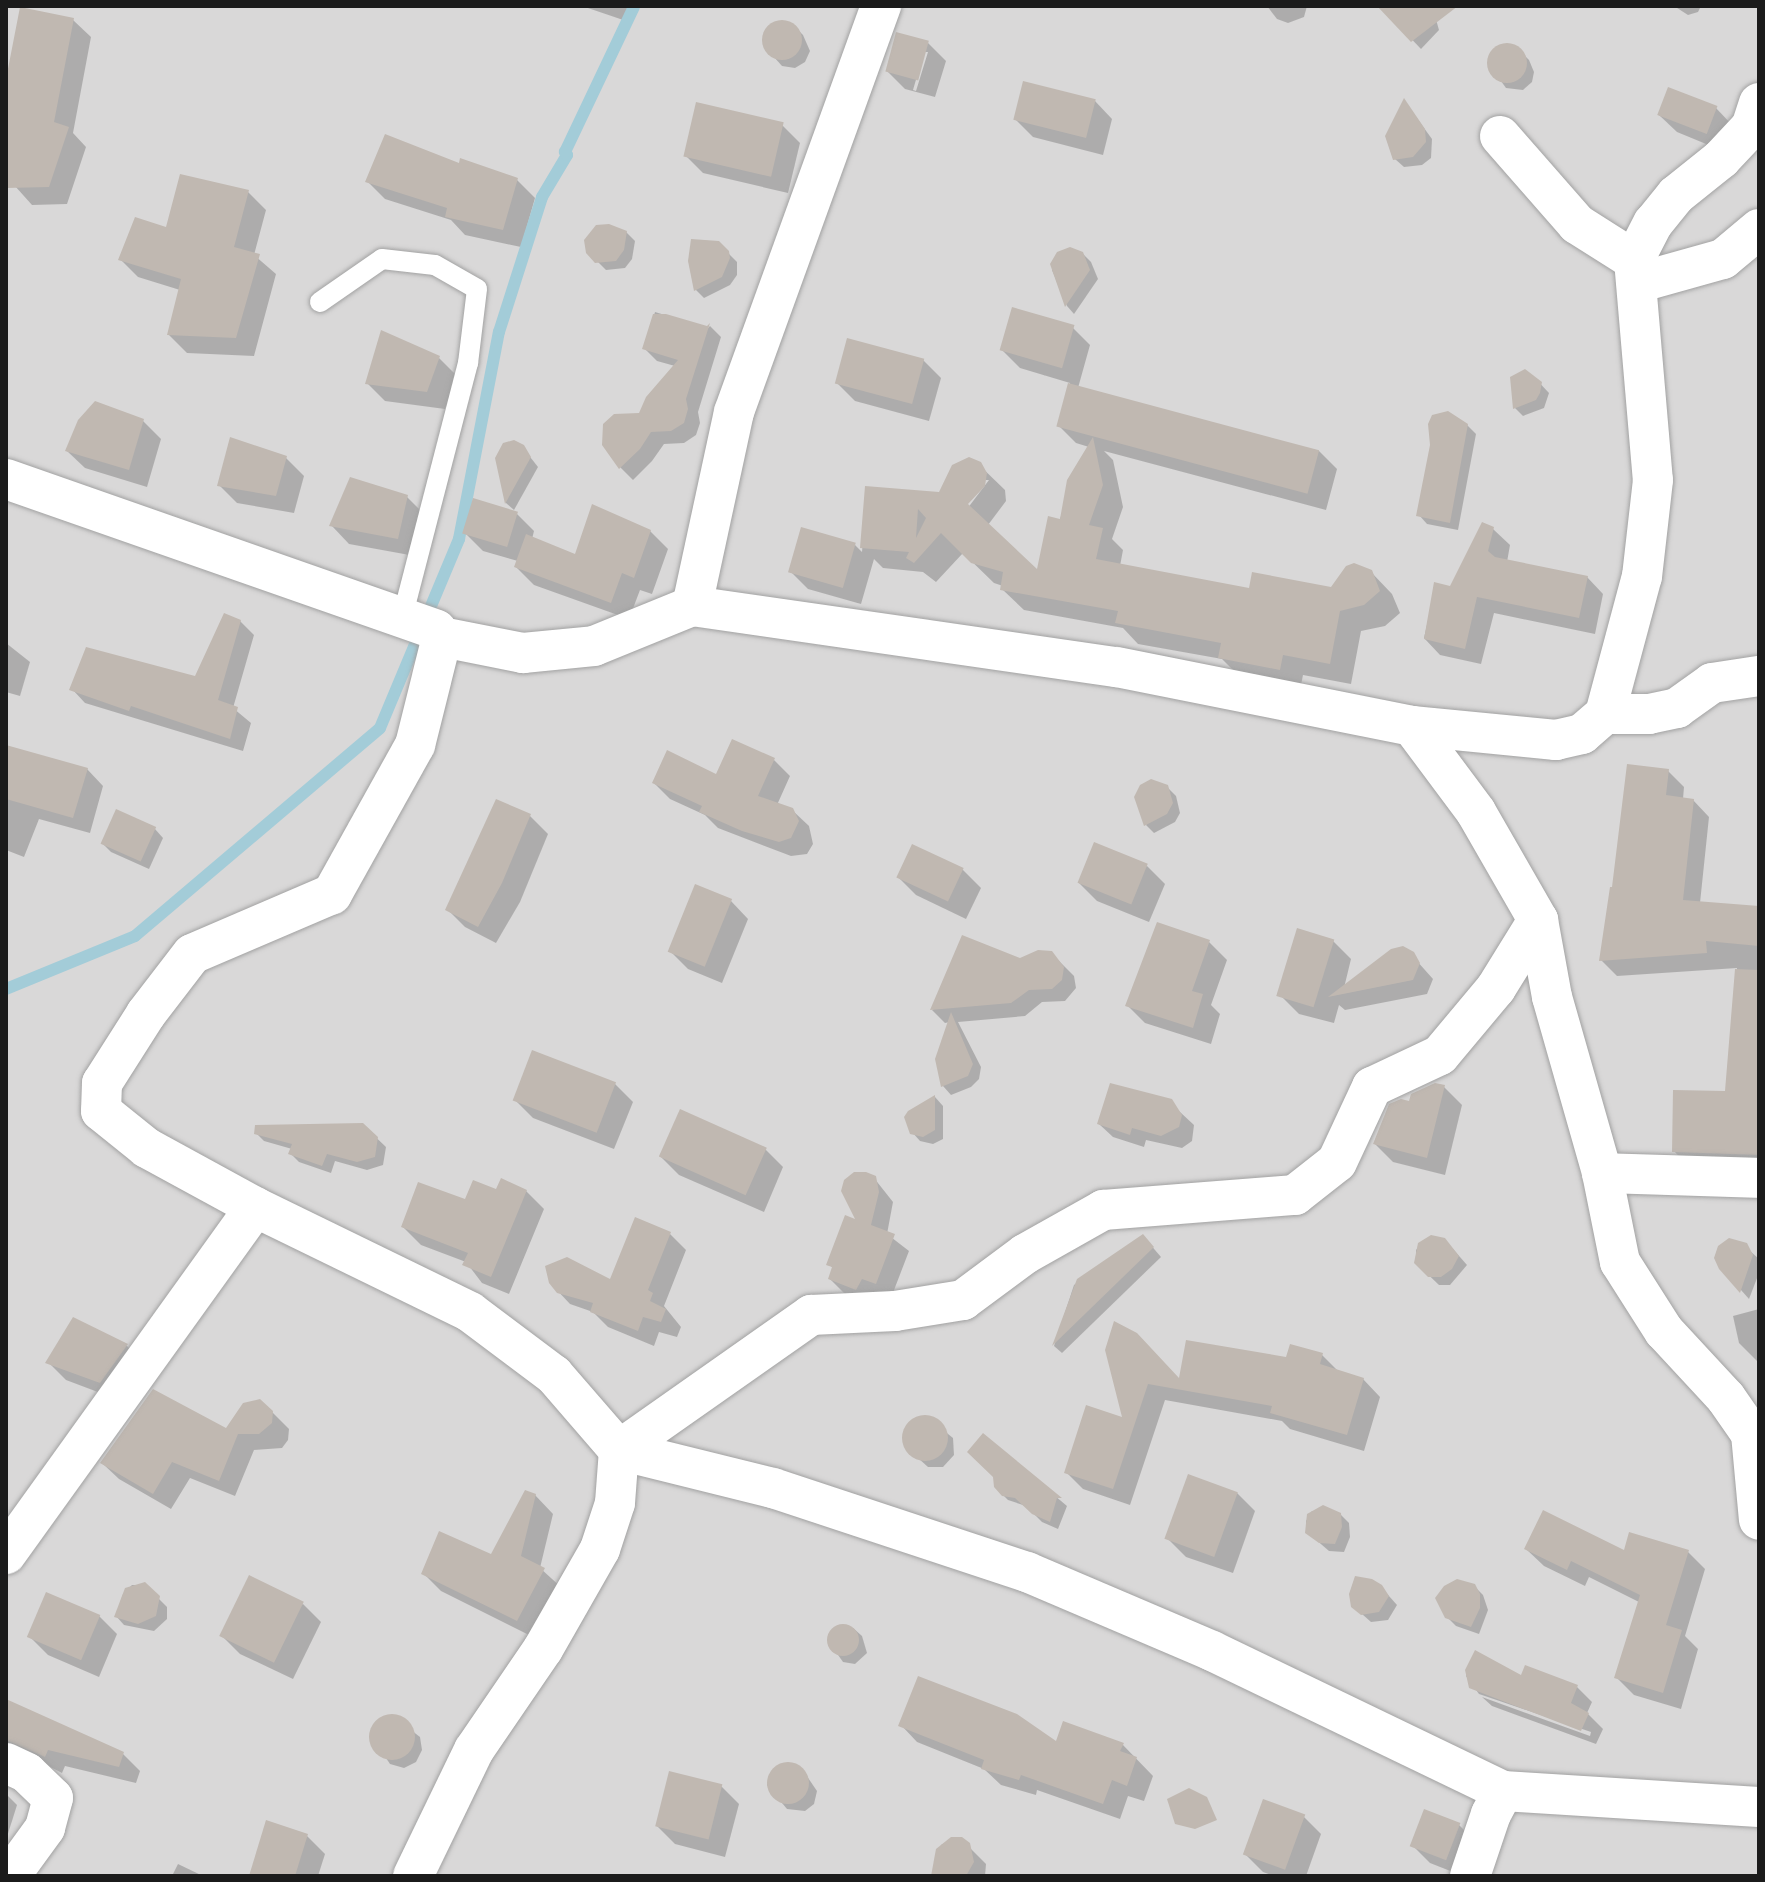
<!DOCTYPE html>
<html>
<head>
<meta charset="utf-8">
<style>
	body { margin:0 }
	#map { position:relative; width:1765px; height:1882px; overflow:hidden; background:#ece8e1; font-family:Montserrat,sans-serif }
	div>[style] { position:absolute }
	.residential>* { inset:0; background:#d9d8d8; transform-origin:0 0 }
	.shadow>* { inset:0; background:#0003 }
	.stream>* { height:12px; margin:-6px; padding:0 6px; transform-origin:6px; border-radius:6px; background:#a3ccd8 }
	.building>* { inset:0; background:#c0b8b1; transform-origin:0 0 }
	.round { border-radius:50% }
	.roads { filter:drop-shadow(0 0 2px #a2a2a2) drop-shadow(0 0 2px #a2a2a2) }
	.service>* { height:20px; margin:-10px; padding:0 10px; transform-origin:10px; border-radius:10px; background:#fff }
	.minor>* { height:40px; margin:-20px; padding:0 20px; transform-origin:20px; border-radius:20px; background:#fff }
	span { translate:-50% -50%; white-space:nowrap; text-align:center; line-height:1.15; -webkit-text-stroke:6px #fff; paint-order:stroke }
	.frame { position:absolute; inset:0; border:8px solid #1b1b1b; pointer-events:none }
</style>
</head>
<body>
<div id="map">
	<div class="residential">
		<i style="left:6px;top:6px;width:1753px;height:1870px"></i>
	</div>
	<div class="shadow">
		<i style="clip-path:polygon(582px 6px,638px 6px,632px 23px)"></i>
		<i style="clip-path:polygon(1267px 6px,1307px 6px,1304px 17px,1288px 23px,1277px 19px)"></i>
		<i style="clip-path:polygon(1404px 6px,1425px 6px,1435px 16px,1439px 30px,1421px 49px,1400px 27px)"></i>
		<i style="clip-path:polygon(1674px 6px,1701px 6px,1698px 12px,1688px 15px)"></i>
		<i style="clip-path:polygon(73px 20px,91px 37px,73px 133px,86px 147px,67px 204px,32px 205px,6px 176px,6px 98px)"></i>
		<i style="clip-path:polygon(776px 23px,794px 26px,803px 35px,810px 51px,805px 62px,795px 68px,782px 66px,765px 47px,767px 30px)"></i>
		<i style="clip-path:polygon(evenodd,928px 43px,946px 61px,935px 97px,905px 89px,887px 71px,928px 43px,924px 52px,928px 52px,916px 91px,913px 90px,924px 52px)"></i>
		<i style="clip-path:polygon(1503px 46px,1520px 51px,1529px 60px,1534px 72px,1532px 82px,1523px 90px,1506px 88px,1488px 63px,1493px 52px)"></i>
		<i style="clip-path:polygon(1095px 101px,1112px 119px,1103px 155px,1033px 137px,1015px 119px)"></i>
		<i style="clip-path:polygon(1405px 102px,1432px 139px,1431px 158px,1422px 165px,1404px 167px,1395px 159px)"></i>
		<i style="clip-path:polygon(1716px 108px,1733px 126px,1723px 151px,1677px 132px,1659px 115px)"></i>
		<i style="clip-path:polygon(782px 125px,800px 143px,788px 193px,703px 173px,685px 155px)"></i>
		<i style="clip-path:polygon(460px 166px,517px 180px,535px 198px,521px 247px,465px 235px,451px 220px,385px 199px,367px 181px)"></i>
		<i style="clip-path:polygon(248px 192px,266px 210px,254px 255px,276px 274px,254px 356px,187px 353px,169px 335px,180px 290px,138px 277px,120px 259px,168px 230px)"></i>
		<i style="clip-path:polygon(626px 232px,635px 241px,632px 259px,625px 268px,606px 270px,588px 252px)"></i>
		<i style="clip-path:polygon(728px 253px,737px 262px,737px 275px,730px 285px,704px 298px,696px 290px,690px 261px)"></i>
		<i style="clip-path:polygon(1082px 253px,1091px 262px,1098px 279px,1074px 314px,1067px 306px,1052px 270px)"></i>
		<i style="clip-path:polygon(655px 312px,708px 328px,710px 326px,721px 337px,698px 412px,700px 423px,696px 435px,684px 443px,664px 444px,652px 461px,633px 480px,620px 467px,640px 415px,675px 366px,657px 361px,644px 348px)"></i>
		<i style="clip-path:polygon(evenodd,1072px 327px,1090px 345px,1078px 388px,1319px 451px,1337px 469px,1326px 510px,1104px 451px,1113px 460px,1123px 507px,1112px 539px,1123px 550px,1120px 566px,1250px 590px,1332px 589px,1371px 572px,1392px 594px,1400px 613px,1385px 626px,1361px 631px,1351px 684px,1303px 675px,1300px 690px,1241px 678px,1222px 659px,1138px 644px,1123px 628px,1024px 610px,1003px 590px,1003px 586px,994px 583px,963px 553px,936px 582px,923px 572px,883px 568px,874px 559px,861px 604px,808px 589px,790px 571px,855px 545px,862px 552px,867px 489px,940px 494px,975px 461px,1005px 490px,1006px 501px,988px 525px,1038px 573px,1089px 447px,1076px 443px,1058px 425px,1070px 383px,1020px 368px,1002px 350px,1072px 327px,984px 480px,989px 480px,964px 513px,961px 510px,984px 480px)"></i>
		<i style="clip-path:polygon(439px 358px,457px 376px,445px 409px,385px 401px,367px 383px)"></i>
		<i style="clip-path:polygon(923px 360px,941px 378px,929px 421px,855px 401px,837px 383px)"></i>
		<i style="clip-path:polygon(1533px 376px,1549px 393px,1544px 408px,1523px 416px,1515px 408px)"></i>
		<i style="clip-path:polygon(143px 421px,161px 439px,147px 487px,85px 468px,67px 451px)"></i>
		<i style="clip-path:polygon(1467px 425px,1476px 434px,1458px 530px,1427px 524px,1419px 515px,1432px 445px)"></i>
		<i style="clip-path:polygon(527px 453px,538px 467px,514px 510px,506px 503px,497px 458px)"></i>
		<i style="clip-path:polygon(286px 458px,304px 476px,294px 513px,237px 503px,219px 485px)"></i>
		<i style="clip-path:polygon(407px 497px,425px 515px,415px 556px,349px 544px,332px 526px)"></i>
		<i style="clip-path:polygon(593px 507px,650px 531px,668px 549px,652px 594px,640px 590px,629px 619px,534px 585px,516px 567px,518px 561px,483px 551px,465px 533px,516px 513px,534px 531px,532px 539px,576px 556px)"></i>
		<i style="clip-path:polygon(1493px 529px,1510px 545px,1507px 562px,1587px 577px,1603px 594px,1595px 634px,1494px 613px,1481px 664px,1440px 655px,1424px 638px,1436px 585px,1451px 588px)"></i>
		<i style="clip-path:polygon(240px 621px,254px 635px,233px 708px,251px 723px,243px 751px,85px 703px,72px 689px,196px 678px)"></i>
		<i style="clip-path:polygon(6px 643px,30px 662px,20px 696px,6px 692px)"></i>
		<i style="clip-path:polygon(6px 747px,87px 769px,103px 786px,90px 833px,39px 819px,24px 857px,6px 850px)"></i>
		<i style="clip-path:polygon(774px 760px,790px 776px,777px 805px,792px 810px,809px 826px,813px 844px,807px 854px,791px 856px,718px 828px,705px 815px,670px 799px,654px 783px,717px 777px)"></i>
		<i style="clip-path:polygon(1668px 771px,1684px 787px,1683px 799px,1693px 800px,1709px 817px,1700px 903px,1759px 908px,1759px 1170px,1690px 1168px,1674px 1151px,1727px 1093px,1737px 968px,1617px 976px,1601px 960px)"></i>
		<i style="clip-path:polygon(1167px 787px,1176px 796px,1180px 813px,1175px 822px,1154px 833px,1146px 825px)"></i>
		<i style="clip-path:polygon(497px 802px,530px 816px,548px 834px,520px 902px,496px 943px,465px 927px,447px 909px)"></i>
		<i style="clip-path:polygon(155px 829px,163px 838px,149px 869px,111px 852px,102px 843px)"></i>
		<i style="clip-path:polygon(913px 846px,963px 870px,981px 888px,966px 919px,916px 895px,898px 877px)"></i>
		<i style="clip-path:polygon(1147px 866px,1165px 884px,1149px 922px,1097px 901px,1079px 883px)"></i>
		<i style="clip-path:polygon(731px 901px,748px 919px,722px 983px,688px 969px,670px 951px)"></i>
		<i style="clip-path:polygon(1333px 941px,1351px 959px,1344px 988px,1408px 951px,1433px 979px,1427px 994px,1345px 1010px,1339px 1005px,1334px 1023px,1299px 1014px,1281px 996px)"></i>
		<i style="clip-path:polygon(1209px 942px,1227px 960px,1211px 1005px,1220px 1014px,1211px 1044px,1145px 1023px,1127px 1005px)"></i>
		<i style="clip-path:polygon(1051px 953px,1074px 976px,1076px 988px,1065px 1001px,1042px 1002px,1025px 1016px,958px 1022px,981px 1067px,979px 1079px,971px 1087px,951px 1095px,943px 1086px,950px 1022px,945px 1023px,932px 1010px,1020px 961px)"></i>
		<i style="clip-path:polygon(615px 1084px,633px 1102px,614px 1149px,533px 1118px,515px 1100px)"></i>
		<i style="clip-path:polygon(1444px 1087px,1462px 1105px,1445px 1175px,1393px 1162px,1375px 1144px,1411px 1103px)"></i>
		<i style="clip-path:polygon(935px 1097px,943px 1106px,943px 1139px,933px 1144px,920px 1141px,912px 1132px)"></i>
		<i style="clip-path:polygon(1166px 1099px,1194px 1125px,1192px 1141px,1182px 1148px,1146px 1140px,1144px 1147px,1113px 1137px,1099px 1124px)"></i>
		<i style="clip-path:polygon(363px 1125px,386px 1147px,383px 1165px,367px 1170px,335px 1161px,331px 1173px,299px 1162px,291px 1154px,292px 1149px,264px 1141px,256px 1133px)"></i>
		<i style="clip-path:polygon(765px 1149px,783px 1167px,764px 1212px,679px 1175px,661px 1157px)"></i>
		<i style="clip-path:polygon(874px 1178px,893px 1202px,887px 1234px,909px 1251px,891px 1298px,845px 1294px,830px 1279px,834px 1269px,829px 1264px,859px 1223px)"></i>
		<i style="clip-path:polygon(497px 1191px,526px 1191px,544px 1209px,509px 1294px,482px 1283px,466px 1262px,421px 1245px,403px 1227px)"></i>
		<i style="clip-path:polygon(670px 1234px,686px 1250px,664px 1306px,681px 1327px,677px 1337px,659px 1332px,654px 1346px,608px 1327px,593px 1312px,570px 1304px,554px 1287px,611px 1282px)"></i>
		<i style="clip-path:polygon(1143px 1236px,1161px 1257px,1062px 1353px,1054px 1346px,1074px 1285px)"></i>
		<i style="clip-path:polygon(1425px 1240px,1453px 1249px,1467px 1265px,1450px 1285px,1439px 1285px,1416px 1263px,1416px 1250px)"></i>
		<i style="clip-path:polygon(1749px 1250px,1759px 1259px,1759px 1273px,1749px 1299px,1717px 1263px)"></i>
		<i style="clip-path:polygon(1759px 1309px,1759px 1361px,1757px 1361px,1739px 1343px,1733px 1316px)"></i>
		<i style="clip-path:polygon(74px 1319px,127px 1346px,145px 1364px,119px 1400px,66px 1380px,48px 1362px)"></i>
		<i style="clip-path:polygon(1107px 1350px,1181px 1381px,1322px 1355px,1339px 1372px,1363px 1379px,1380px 1397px,1364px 1451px,1290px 1429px,1282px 1421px,1165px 1400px,1130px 1505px,1083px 1489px,1066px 1472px,1125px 1420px)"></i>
		<i style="clip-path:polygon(272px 1412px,289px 1429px,288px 1440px,282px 1448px,254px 1450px,235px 1496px,190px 1478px,171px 1509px,119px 1479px,102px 1463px,227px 1430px)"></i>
		<i style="clip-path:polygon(927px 1417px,953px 1438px,954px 1455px,943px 1467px,928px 1467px,908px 1449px,906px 1430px,914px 1420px)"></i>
		<i style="clip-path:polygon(984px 1436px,1067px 1506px,1058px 1529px,1042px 1522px,1026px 1506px,1008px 1500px,999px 1491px)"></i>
		<i style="clip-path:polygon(1237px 1493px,1255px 1511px,1233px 1573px,1186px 1557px,1168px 1539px)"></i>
		<i style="clip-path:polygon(535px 1495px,553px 1514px,540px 1568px,562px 1588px,535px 1638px,441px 1591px,423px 1573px,492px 1557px)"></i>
		<i style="clip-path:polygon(1312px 1511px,1340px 1514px,1349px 1523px,1350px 1537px,1344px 1552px,1329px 1551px,1307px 1532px,1306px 1521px)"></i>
		<i style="clip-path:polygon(1526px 1549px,1688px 1552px,1705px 1569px,1685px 1636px,1698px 1649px,1681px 1709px,1634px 1695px,1617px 1678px,1639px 1602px,1589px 1577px,1585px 1586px,1544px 1566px)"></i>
		<i style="clip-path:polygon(132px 1585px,145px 1585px,167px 1607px,167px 1619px,154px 1631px,124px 1625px,116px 1616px,123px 1594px)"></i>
		<i style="clip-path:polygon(1474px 1586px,1483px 1595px,1488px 1610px,1479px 1634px,1456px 1626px,1446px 1616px)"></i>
		<i style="clip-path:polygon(1381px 1587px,1397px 1605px,1388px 1620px,1371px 1622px,1353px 1606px)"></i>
		<i style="clip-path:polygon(303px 1604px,321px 1622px,293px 1679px,240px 1654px,222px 1636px)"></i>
		<i style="clip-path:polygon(99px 1616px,117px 1634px,99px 1677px,48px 1655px,30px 1637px)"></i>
		<i style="clip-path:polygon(838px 1627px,853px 1628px,862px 1636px,867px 1653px,855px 1664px,843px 1662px,829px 1642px,832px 1630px)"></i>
		<i style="clip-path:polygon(1476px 1653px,1522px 1678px,1577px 1687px,1592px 1702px,1587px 1713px,1603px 1729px,1596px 1744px,1492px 1706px,1482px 1697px,1590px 1736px,1591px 1732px,1479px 1694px,1466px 1676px)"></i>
		<i style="clip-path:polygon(6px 1701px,123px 1754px,140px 1771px,136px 1783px,65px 1766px,62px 1773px,35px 1759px,6px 1766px)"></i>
		<i style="clip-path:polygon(394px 1717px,420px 1737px,422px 1750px,416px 1762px,404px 1768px,390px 1764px,372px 1737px,382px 1719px)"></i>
		<i style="clip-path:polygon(901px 1725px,1057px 1744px,1123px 1745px,1153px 1776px,1144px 1801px,1128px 1796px,1120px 1819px,1037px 1790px,1036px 1795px,1001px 1785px,984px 1769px,917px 1742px)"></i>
		<i style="clip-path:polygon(789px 1764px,802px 1769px,817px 1791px,814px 1804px,805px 1811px,787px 1809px,767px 1785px,772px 1773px)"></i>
		<i style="clip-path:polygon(721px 1786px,739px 1804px,725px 1857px,675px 1844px,657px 1826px)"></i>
		<i style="clip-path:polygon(6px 1794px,17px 1805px,6px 1840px)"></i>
		<i style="clip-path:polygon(1303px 1816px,1321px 1834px,1306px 1876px,1274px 1876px,1263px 1872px,1245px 1854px)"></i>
		<i style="clip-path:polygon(1459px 1825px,1477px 1843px,1463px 1876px,1430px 1863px,1412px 1845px)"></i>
		<i style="clip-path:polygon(307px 1836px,325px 1854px,318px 1876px,269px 1876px)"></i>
		<i style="clip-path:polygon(952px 1839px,961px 1839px,986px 1864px,985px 1876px,934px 1876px,941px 1845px)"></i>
		<i style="clip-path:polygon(178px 1864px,203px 1876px,172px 1876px)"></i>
	</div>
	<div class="stream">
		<i style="left:6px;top:989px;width:139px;rotate:-22.3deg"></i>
		<i style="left:135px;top:936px;width:321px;rotate:-40.3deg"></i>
		<i style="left:380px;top:728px;width:205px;rotate:-67.3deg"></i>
		<i style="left:459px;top:539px;width:211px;rotate:-79.1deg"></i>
		<i style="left:499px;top:332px;width:142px;rotate:-72.3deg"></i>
		<i style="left:542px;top:197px;width:49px;rotate:-59.2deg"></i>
		<i style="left:567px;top:155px;width:4px;rotate:-124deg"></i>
		<i style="left:565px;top:152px;width:161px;rotate:-64.6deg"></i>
	</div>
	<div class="building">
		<i style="clip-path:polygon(1377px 6px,1458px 6px,1411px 42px)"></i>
		<i style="clip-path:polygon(20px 7px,74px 18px,54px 122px,69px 127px,49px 187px,6px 188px,6px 79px)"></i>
		<i class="round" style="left:762px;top:20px;width:40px;height:40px"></i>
		<i style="left:896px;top:32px;width:34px;height:41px;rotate:15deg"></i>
		<i class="round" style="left:1487px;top:43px;width:40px;height:40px"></i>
		<i style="left:1023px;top:81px;width:75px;height:40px;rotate:14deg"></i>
		<i style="left:1668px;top:87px;width:53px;height:30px;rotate:21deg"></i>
		<i style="clip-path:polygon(1404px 98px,1425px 129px,1426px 142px,1413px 157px,1393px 160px,1385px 136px)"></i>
		<i style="left:696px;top:102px;width:90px;height:56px;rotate:13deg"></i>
		<i style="clip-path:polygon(385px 134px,459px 163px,460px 158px,518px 178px,503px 230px,445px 217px,447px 208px,365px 182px)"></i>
		<i style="clip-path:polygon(180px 174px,249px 190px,234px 247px,260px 254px,236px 338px,167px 335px,181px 279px,118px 260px,135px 217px,166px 227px)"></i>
		<i style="clip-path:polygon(609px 224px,627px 231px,624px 250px,616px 261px,595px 263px,586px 253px,584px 240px,596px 225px)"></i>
		<i style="clip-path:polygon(691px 239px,719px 241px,729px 251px,730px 258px,722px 277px,694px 291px,688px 261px)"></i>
		<i style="clip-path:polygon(1070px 247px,1083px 252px,1090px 270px,1065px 307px,1050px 264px,1057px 252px)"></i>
		<i style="left:1012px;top:307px;width:65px;height:45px;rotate:16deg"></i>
		<i style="clip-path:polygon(653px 314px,666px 314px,707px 326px,710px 323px,686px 399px,688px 409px,684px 423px,671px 431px,651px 432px,640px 449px,619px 469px,602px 445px,603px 424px,614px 414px,639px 413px,646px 397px,678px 360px,642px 349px)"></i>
		<i style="clip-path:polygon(381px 330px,440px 356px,427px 392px,365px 384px)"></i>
		<i style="left:847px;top:338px;width:80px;height:47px;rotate:15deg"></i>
		<i style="clip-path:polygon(1525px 369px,1542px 382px,1540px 393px,1536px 400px,1513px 409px,1510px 377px)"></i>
		<i style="left:1068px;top:383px;width:260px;height:45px;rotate:15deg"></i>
		<i style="clip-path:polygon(95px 401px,144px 419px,129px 470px,65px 451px,78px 420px)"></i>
		<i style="clip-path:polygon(1448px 411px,1468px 424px,1450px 523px,1416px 516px,1430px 445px,1428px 424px,1432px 415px)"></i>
		<i style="clip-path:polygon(230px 437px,287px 456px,276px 496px,217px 486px)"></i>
		<i style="clip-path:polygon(evenodd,1093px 437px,1103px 485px,1089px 525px,1103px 528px,1096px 559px,1249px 588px,1252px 572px,1331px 587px,1346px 566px,1354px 563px,1372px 570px,1380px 591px,1364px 605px,1340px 611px,1330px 664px,1283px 655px,1280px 670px,1218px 658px,1221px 643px,1115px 623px,1118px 611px,1000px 590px,1003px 572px,971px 563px,941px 533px,914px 563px,906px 558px,909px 552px,860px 548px,865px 486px,939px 492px,952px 465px,969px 457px,981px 462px,987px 473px,985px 486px,968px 504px,1037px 569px,1048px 516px,1060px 519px,1067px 480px,1093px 437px,918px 509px,926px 518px,916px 538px,918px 509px)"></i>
		<i style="clip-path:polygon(514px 440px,524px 445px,531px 457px,505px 504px,495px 458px,503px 443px)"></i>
		<i style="clip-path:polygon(350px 477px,408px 495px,398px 539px,329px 526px)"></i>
		<i style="left:473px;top:498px;width:47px;height:37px;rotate:17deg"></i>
		<i style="clip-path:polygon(592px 504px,651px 530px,634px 578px,622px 573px,611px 603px,514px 567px,526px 534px,575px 554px)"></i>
		<i style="clip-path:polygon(1482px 522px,1494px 527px,1488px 551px,1495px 557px,1588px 576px,1579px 618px,1477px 597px,1465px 649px,1424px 639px,1434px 582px,1450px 586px)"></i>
		<i style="left:801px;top:527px;width:57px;height:47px;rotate:16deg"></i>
		<i style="clip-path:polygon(224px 613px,241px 620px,218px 700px,238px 707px,230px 739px,131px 706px,129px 711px,69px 690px,86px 647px,195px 676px)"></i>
		<i style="clip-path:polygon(732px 739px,775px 758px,758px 796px,793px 808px,799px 821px,791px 838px,779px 842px,742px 831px,699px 812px,702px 806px,652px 783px,667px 750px,716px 774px)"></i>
		<i style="clip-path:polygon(6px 745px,88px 768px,73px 818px,6px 799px)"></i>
		<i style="clip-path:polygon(1627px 764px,1669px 769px,1666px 795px,1694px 799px,1683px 900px,1759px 906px,1759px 946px,1706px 941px,1707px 953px,1599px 961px,1610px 887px,1612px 887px)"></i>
		<i style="clip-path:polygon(1151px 779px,1168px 785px,1173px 803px,1167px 814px,1144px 826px,1134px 797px,1140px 785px)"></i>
		<i style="clip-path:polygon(496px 799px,531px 814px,502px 883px,478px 927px,445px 910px)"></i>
		<i style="left:116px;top:809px;width:44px;height:38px;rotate:24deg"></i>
		<i style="left:1094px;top:842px;width:58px;height:44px;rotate:22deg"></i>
		<i style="left:912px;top:844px;width:57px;height:37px;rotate:25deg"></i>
		<i style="left:695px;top:884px;width:40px;height:73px;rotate:22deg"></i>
		<i style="clip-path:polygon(1157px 922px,1210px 940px,1192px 991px,1203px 994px,1193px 1028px,1125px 1006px)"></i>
		<i style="left:1297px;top:928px;width:39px;height:71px;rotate:17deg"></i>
		<i style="clip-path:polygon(962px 935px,1020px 958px,1038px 950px,1052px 951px,1064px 967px,1062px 980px,1052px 989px,1029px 990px,1011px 1003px,930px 1010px)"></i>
		<i style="clip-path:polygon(1403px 946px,1414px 952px,1420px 963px,1413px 980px,1328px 997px,1391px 949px)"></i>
		<i style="clip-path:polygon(1735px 969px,1759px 970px,1759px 1155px,1672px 1152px,1673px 1090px,1725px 1091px)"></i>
		<i style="clip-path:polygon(951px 1012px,973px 1064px,968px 1076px,941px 1087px,935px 1059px)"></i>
		<i style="left:532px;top:1050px;width:90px;height:54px;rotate:21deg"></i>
		<i style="clip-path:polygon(1110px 1083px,1172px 1099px,1182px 1115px,1179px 1127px,1161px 1136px,1132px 1128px,1130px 1135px,1097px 1124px)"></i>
		<i style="clip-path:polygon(1435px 1083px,1445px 1085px,1427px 1158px,1373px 1144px,1389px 1104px,1401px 1099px,1409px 1101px,1411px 1094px)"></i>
		<i style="clip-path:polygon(935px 1095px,935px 1130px,923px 1137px,910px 1134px,904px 1117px,908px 1111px)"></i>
		<i style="left:680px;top:1109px;width:95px;height:52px;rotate:24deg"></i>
		<i style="clip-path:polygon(363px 1123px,378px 1137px,375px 1157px,357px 1162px,327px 1154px,322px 1166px,288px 1154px,292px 1144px,254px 1134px,255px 1125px)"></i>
		<i style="clip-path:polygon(854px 1172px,866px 1172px,876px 1176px,879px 1192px,871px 1225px,895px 1234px,876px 1284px,862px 1279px,856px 1290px,828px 1279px,832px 1267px,826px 1265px,845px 1215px,855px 1219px,841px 1191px,844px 1180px)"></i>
		<i style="clip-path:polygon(501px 1178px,527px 1190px,491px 1277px,462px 1265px,468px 1253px,401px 1227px,418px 1182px,465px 1199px,473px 1180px,496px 1189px)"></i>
		<i style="clip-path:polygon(635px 1217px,671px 1232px,648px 1290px,653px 1293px,650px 1301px,666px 1309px,661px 1322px,643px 1317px,638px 1331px,590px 1312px,593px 1303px,557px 1293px,549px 1283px,545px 1266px,567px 1257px,610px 1279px)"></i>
		<i style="clip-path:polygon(1143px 1234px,1154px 1247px,1052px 1346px,1077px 1279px)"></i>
		<i style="clip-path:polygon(1431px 1235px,1445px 1238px,1459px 1256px,1452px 1269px,1441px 1277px,1428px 1277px,1414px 1263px,1418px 1243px)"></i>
		<i style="clip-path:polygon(1729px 1238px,1747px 1243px,1753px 1255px,1740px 1293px,1719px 1269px,1714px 1258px,1718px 1246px)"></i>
		<i style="clip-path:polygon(73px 1317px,128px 1344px,100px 1383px,45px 1363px)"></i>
		<i style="clip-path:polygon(1114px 1321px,1137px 1333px,1179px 1378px,1186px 1340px,1286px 1357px,1290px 1344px,1323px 1353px,1320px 1364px,1364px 1378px,1347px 1435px,1270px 1413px,1272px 1406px,1148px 1384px,1113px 1489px,1064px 1473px,1086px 1405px,1122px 1417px,1105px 1350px)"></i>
		<i style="clip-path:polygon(153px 1389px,226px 1428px,243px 1403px,260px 1399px,273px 1411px,272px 1423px,259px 1434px,238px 1434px,219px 1481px,172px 1462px,153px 1494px,100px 1463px)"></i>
		<i class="round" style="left:902px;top:1415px;width:46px;height:46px"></i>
		<i style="clip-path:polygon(983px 1433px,1062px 1498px,1057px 1498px,1050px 1522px,1032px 1514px,1015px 1498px,1002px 1496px,994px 1487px,993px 1477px,967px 1452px)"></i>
		<i style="left:1188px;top:1474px;width:53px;height:69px;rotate:20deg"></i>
		<i style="clip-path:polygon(525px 1490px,536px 1494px,521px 1556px,545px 1568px,517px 1621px,421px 1574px,439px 1531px,491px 1554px)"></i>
		<i style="clip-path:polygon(1323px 1505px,1341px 1513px,1342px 1527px,1335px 1544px,1319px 1543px,1305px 1533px,1307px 1514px)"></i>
		<i style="clip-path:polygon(1543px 1510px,1624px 1550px,1629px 1532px,1689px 1550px,1666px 1625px,1682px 1630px,1663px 1693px,1614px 1678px,1640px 1595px,1571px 1561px,1567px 1570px,1524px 1549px)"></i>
		<i style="left:249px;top:1575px;width:61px;height:68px;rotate:26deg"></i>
		<i style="clip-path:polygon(1355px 1576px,1372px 1579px,1382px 1585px,1389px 1596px,1379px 1612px,1361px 1615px,1351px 1607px,1349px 1594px)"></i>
		<i style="clip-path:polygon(1457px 1579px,1475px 1584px,1480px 1594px,1480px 1608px,1471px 1627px,1445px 1618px,1435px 1598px,1444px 1586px)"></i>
		<i style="clip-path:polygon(145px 1582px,160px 1596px,156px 1616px,138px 1624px,114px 1617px,125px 1588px)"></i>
		<i style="left:46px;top:1592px;width:59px;height:49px;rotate:23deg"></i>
		<i class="round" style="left:827px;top:1624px;width:32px;height:32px"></i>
		<i style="clip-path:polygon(1475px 1650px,1521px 1675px,1525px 1665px,1578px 1685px,1571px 1703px,1589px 1713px,1581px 1731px,1469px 1688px,1465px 1670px)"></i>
		<i style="clip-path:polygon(918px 1676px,1017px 1714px,1056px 1741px,1063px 1721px,1124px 1743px,1120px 1751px,1137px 1757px,1127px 1786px,1112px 1780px,1103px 1804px,1021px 1775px,1019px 1780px,981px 1769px,984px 1760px,898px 1726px)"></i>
		<i style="clip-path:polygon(6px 1699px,124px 1752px,119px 1767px,48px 1750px,45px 1757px,6px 1740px)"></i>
		<i class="round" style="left:369px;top:1714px;width:46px;height:46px"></i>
		<i class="round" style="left:767px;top:1762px;width:42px;height:42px"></i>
		<i style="left:669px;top:1771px;width:55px;height:57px;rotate:14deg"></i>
		<i style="clip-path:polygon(1189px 1788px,1207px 1797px,1217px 1820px,1195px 1829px,1175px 1824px,1167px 1799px)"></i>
		<i style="left:1263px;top:1799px;width:45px;height:59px;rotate:20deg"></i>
		<i style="left:1424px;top:1809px;width:39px;height:40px;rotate:21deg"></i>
		<i style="clip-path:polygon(266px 1820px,308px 1834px,295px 1876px,249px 1876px)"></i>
		<i style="clip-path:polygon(951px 1837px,962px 1837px,970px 1843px,974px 1862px,966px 1876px,931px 1876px,936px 1849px)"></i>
	</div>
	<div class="roads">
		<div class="service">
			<i style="left:320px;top:302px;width:75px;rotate:-34.7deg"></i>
			<i style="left:382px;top:259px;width:53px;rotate:6.5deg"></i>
			<i style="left:435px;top:265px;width:48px;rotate:29.7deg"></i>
			<i style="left:477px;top:289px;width:75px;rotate:96.9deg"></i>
			<i style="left:468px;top:363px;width:263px;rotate:104.5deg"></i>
		</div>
		<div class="minor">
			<i style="left:1759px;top:103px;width:25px;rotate:108deg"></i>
			<i style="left:1751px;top:127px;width:44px;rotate:133.2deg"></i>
			<i style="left:1721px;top:159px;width:58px;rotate:141.3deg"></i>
			<i style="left:1676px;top:195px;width:36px;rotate:129deg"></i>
			<i style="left:1653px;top:223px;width:42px;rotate:117.2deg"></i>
			<i style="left:1634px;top:260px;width:221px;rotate:85.1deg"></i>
			<i style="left:1653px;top:480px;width:97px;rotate:96.5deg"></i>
			<i style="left:1642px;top:576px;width:143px;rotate:105deg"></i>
			<i style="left:1605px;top:714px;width:30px;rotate:139deg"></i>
			<i style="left:1582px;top:734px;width:27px;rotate:167deg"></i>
			<i style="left:1556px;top:740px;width:145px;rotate:-174.4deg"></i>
			<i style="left:1412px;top:726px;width:107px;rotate:53.3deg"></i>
			<i style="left:1476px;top:812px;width:125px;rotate:60.1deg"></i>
			<i style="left:1538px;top:920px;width:78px;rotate:79.7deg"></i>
			<i style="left:1552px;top:997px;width:183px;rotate:74.1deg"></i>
			<i style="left:1602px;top:1173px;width:91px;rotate:78.6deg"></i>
			<i style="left:1620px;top:1262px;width:82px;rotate:57.5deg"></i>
			<i style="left:1664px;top:1331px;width:91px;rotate:47.2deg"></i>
			<i style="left:1726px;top:1398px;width:44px;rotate:55.2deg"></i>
			<i style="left:1751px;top:1434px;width:86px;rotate:84.7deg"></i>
			<i style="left:1500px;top:136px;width:117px;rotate:48.8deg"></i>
			<i style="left:1577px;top:224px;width:67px;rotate:32.3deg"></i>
			<i style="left:1637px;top:283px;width:89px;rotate:-15.6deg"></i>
			<i style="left:1723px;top:259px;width:47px;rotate:-39.8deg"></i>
			<i style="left:6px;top:479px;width:456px;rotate:19.3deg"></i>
			<i style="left:436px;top:630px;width:9px;rotate:49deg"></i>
			<i style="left:442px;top:637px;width:83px;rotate:11.2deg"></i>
			<i style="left:523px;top:653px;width:71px;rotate:-5.6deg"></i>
			<i style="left:594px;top:646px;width:106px;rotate:-22.2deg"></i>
			<i style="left:692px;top:606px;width:429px;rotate:8.2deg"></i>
			<i style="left:1117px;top:667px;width:301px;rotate:11.3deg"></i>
			<i style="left:692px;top:606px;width:198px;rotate:-77.8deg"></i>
			<i style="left:734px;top:412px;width:432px;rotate:-70.1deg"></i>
			<i style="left:442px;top:637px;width:111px;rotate:104deg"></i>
			<i style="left:415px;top:745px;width:171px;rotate:119.1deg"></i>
			<i style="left:332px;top:894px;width:152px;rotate:156.8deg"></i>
			<i style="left:192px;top:954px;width:76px;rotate:127.5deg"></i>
			<i style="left:146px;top:1014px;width:82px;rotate:122.5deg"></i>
			<i style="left:102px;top:1083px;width:28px;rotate:92deg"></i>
			<i style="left:101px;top:1111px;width:59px;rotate:38.8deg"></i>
			<i style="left:147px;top:1148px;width:123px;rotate:28.6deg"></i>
			<i style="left:255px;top:1207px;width:239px;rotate:26deg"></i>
			<i style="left:470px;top:1312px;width:105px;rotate:36.9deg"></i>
			<i style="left:554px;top:1375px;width:99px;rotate:49.1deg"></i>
			<i style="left:619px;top:1450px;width:159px;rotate:13.9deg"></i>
			<i style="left:773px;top:1488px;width:268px;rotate:18.3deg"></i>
			<i style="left:1027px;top:1572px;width:201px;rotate:23.1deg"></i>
			<i style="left:1212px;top:1651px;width:323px;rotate:25.7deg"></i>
			<i style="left:1503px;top:1791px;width:256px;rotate:3.6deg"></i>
			<i style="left:1605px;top:714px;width:44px"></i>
			<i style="left:1649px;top:714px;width:29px;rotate:-12deg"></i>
			<i style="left:1677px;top:708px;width:43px;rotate:-35.5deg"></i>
			<i style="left:1712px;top:683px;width:48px;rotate:-8.5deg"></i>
			<i style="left:1602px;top:1173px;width:157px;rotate:1.8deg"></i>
			<i style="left:619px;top:1450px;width:235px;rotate:-35.1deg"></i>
			<i style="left:811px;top:1315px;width:84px;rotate:-2.7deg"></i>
			<i style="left:895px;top:1311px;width:69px;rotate:-9.2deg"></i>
			<i style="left:963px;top:1300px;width:77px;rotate:-36.6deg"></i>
			<i style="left:1025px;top:1254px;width:90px;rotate:-29.4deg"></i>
			<i style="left:1103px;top:1210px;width:193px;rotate:-4.5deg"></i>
			<i style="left:1295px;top:1195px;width:53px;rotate:-38.2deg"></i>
			<i style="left:1337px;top:1162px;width:83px;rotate:-65deg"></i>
			<i style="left:1372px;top:1087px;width:75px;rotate:-25.2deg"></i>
			<i style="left:1440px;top:1055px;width:87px;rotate:-50.1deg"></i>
			<i style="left:1496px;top:988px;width:80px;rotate:-58.3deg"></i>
			<i style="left:6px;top:1554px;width:427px;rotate:-54.3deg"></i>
			<i style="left:6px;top:1763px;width:23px;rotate:25deg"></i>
			<i style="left:27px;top:1773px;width:36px;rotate:44deg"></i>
			<i style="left:53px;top:1798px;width:31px;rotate:105deg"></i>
			<i style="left:45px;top:1828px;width:59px;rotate:126.1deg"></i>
			<i style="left:413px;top:1876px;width:140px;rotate:-64.2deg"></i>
			<i style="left:474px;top:1750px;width:122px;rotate:-55.7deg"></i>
			<i style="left:543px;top:1649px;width:115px;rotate:-60.3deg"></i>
			<i style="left:600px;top:1549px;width:48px;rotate:-71.9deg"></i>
			<i style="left:615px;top:1503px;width:53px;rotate:-85.7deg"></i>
			<i style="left:1470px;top:1876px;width:65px;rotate:-71.3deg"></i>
			<i style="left:1491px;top:1814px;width:26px;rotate:-62deg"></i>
		</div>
	</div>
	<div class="frame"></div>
</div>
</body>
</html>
